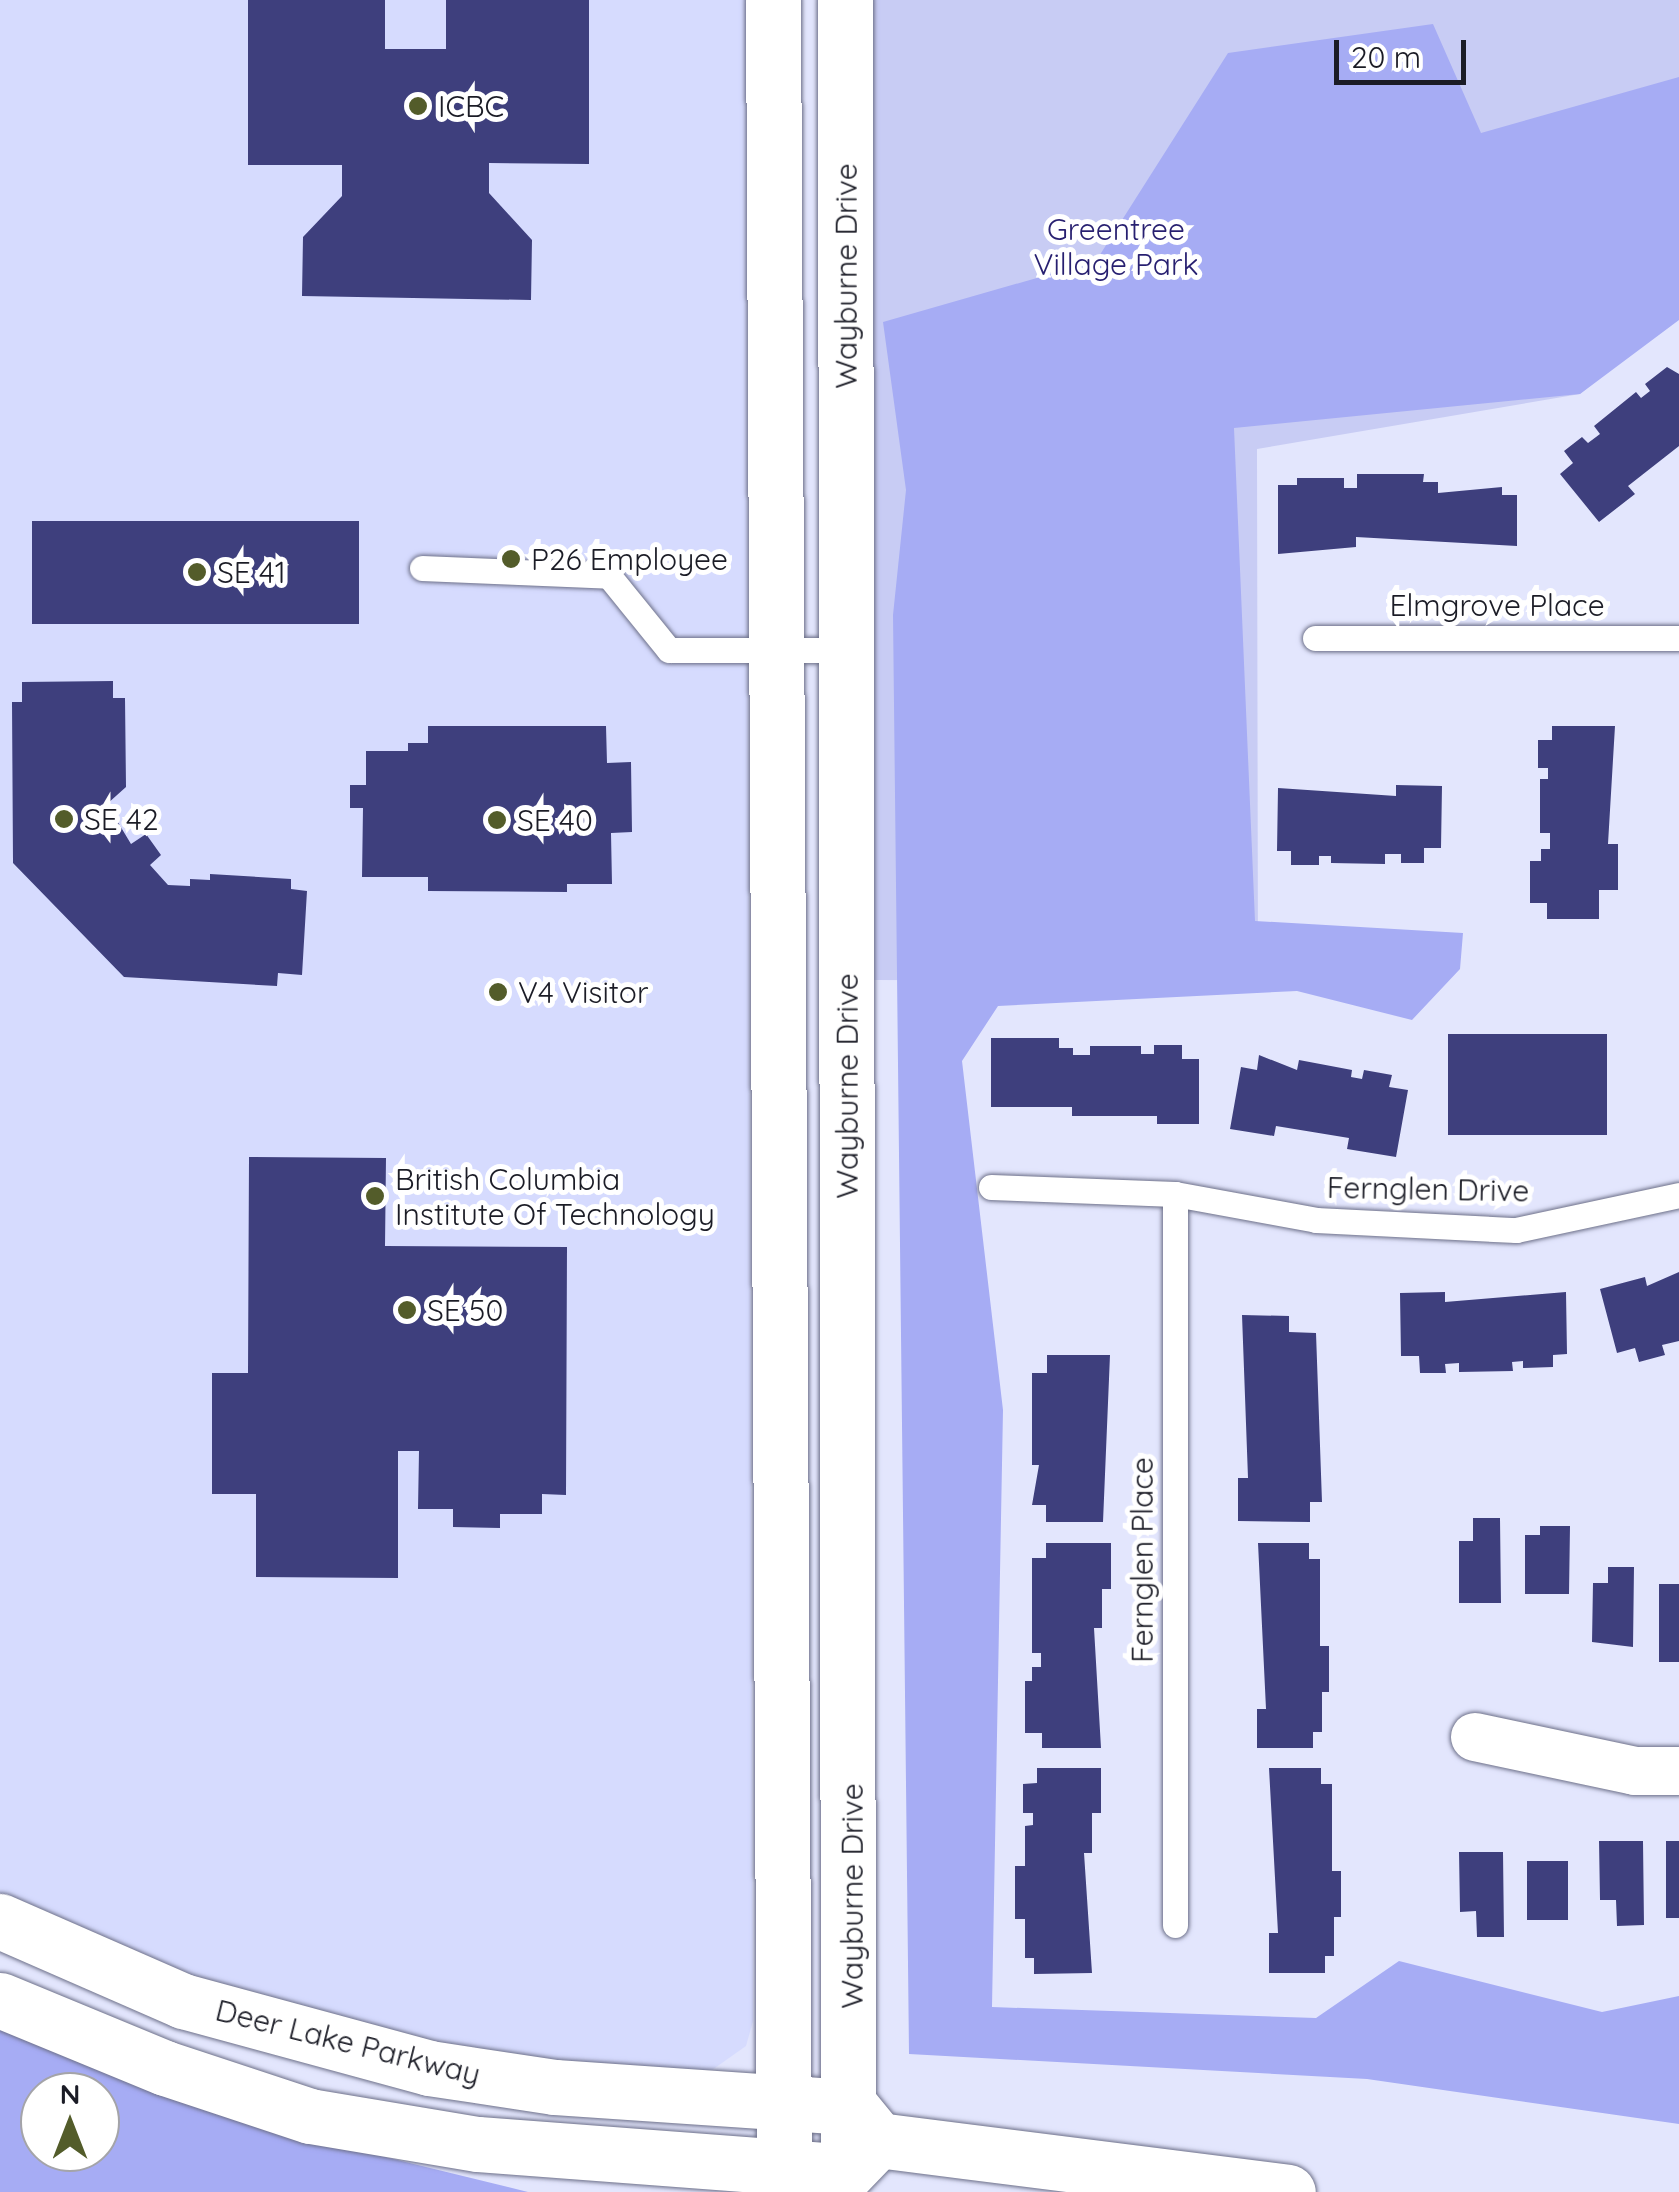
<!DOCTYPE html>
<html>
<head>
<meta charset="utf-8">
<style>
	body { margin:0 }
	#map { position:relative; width:1679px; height:2192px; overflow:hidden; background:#e3e6fd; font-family:Quicksand,sans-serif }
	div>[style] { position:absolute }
	.built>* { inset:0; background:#d6dbfe }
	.green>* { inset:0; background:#c8ccf4 }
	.forest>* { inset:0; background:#a6acf4 }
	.building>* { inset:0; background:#3e3f7d; transform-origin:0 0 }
	.roads { filter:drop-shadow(0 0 2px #6d7089) drop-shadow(0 0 2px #6d7089) }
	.service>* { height:25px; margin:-12.5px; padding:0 12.5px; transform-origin:12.5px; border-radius:12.5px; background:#fff }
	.minor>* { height:48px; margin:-24px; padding:0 24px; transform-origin:24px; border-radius:24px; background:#fff }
	.tertiary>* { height:55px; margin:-27.5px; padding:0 27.5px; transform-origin:27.5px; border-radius:27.5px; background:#fff }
	.secondary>* { height:55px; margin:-27.5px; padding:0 27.5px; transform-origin:27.5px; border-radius:27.5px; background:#fff }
	.dots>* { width:28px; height:28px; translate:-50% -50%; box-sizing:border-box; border:5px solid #fff; border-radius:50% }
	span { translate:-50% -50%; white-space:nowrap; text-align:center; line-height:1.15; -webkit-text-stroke:10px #fff; paint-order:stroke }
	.poi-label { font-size:30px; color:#1b1c26 }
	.left { translate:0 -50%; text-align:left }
	.park-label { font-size:30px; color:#271f70 }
	.street-label { font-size:30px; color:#1b1c26 }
	.north { position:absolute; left:20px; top:2072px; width:100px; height:100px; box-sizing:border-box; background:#fff; border:2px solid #a4a4a8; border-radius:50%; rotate:0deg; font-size:28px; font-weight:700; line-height:40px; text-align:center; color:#1b1c26 }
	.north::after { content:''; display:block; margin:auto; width:35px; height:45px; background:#535c2a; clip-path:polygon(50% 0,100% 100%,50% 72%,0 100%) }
	.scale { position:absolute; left:1334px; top:40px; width:132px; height:45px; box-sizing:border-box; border:5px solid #1b1c26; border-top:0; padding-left:12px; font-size:30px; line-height:35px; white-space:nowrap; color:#1b1c26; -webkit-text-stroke:8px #fff; paint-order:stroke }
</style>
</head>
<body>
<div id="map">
	<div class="built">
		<i style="clip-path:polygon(0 0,746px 0,753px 2021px,746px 2046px,712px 2070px,625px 2070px,447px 2048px,172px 1970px,0 1896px)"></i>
	</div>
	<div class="green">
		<i style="clip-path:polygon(869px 0,1679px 0,1679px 312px,1580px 394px,1257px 449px,1258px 981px,874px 980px)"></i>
	</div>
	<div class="forest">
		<i style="clip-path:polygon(1433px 24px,1481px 133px,1679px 77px,1679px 320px,1580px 394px,1234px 428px,1255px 921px,1463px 933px,1460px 969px,1412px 1020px,1297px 991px,998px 1006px,962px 1061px,1003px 1410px,992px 2007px,1316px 2018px,1399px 1961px,1602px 2012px,1679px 1996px,1679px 2124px,1367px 2079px,909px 2054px,893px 615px,906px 490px,883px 322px,1096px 261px,1228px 53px)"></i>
		<i style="clip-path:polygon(evenodd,0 2025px,238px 2121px,528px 2192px,0 2192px,0 2025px,40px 2092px,100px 2092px,100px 2152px,40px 2152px,40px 2092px)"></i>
	</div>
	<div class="building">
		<i style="clip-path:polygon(248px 0,385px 0,385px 49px,446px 49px,446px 0,589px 0,589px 164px,489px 163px,489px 193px,532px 240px,531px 300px,302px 296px,303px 237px,342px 196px,342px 165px,248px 165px)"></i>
		<i style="clip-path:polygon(1667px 367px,1679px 374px,1679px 446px,1628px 486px,1635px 494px,1599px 522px,1560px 474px,1573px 463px,1564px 451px,1582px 437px,1588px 443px,1600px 434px,1594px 426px,1636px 392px,1641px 398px,1650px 391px,1645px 384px)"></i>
		<i style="clip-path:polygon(1357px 474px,1424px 474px,1423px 482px,1438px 482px,1438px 493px,1502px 487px,1502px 495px,1517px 495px,1517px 546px,1356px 537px,1356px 547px,1278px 554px,1278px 485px,1297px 485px,1297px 478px,1344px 478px,1344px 488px,1357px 488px)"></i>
		<i style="left:32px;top:521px;width:327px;height:103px"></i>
		<i style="clip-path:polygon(113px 681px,113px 698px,125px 698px,126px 787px,107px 804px,131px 844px,146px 834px,161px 855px,150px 865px,168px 885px,190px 886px,190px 879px,210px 880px,210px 874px,291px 879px,291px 889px,307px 891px,302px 975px,278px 973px,277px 986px,124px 977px,13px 863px,12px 702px,22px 702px,22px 682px)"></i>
		<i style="clip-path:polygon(428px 726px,606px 726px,607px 763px,631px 762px,632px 832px,611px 833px,612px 884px,567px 884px,567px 892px,428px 891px,428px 877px,362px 877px,363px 808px,350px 808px,350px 785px,366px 785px,366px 751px,408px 751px,408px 743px,428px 743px)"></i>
		<i style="clip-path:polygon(1552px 726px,1615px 726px,1608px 844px,1618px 844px,1618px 890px,1599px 890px,1599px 919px,1547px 919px,1547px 903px,1530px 903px,1530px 861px,1541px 861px,1541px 849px,1550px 849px,1550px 833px,1540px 833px,1540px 779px,1548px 779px,1548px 768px,1538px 768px,1538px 740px,1552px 740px)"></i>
		<i style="clip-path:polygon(1396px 785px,1442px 786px,1441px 848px,1424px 848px,1424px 863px,1401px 863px,1401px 854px,1385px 854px,1385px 864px,1331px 863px,1331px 856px,1319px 856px,1319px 865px,1291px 865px,1291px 851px,1277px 851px,1278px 788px,1396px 796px)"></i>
		<i style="left:1448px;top:1034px;width:159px;height:101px"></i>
		<i style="clip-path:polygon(991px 1038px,1059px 1038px,1059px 1048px,1073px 1048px,1073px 1055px,1090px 1055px,1090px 1046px,1141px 1046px,1141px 1054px,1154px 1054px,1154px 1045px,1182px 1045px,1182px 1059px,1199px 1059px,1199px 1124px,1157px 1124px,1157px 1116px,1072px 1116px,1072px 1107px,991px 1107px)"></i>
		<i style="clip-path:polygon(1259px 1055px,1297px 1070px,1299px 1060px,1352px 1070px,1351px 1077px,1362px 1079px,1364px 1070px,1392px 1075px,1389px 1087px,1408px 1090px,1396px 1157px,1347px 1149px,1349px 1138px,1276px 1126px,1274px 1136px,1230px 1129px,1241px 1067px,1257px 1070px)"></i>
		<i style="clip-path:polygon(249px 1157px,386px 1158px,385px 1246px,567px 1247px,566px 1495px,542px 1494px,542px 1514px,500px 1514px,500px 1528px,453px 1527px,453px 1509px,418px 1509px,419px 1451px,398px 1451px,398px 1578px,256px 1577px,256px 1494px,212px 1494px,212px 1373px,248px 1373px)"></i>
		<i style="clip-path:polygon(1679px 1272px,1679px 1341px,1662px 1345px,1665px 1355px,1639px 1362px,1635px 1348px,1617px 1353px,1600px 1289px,1645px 1277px,1647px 1286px)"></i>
		<i style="clip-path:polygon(1445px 1292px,1445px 1302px,1566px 1292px,1567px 1354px,1553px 1355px,1553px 1367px,1523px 1368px,1523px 1361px,1512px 1362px,1513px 1371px,1459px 1372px,1459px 1363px,1445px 1364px,1446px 1373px,1420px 1373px,1419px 1356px,1401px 1356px,1400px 1293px)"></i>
		<i style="clip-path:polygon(1242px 1315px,1289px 1316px,1289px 1332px,1316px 1333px,1322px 1502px,1310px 1502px,1310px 1522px,1238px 1521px,1238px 1478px,1248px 1478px)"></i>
		<i style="clip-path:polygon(1047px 1355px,1110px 1355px,1103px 1522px,1046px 1522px,1046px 1505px,1032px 1505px,1039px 1465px,1032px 1465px,1032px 1373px,1047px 1373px)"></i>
		<i style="clip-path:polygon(1473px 1518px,1500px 1518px,1501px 1603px,1459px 1603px,1459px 1541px,1473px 1541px)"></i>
		<i style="clip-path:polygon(1540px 1526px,1570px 1526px,1569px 1594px,1525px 1594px,1525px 1535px,1540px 1535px)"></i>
		<i style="clip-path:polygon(1046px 1543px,1111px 1543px,1111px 1589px,1102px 1589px,1102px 1628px,1094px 1628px,1101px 1748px,1042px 1748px,1042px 1733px,1025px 1733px,1025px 1681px,1032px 1681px,1032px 1667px,1041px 1667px,1041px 1653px,1032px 1653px,1032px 1558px,1046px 1558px)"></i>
		<i style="clip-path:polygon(1258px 1543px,1309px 1543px,1309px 1559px,1320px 1559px,1320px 1646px,1329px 1646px,1329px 1692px,1322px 1692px,1322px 1732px,1313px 1732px,1313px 1748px,1257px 1748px,1257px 1709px,1266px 1709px)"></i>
		<i style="clip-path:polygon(1608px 1567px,1634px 1567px,1633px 1647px,1592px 1642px,1593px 1583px,1608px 1583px)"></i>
		<i style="left:1659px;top:1584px;width:20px;height:78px"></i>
		<i style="clip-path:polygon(1037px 1768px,1101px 1768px,1101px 1813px,1092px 1813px,1092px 1853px,1084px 1853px,1092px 1973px,1034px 1974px,1034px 1958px,1025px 1958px,1025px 1919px,1015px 1919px,1015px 1866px,1025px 1866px,1025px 1826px,1033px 1825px,1033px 1813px,1023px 1813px,1023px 1784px,1037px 1783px)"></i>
		<i style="clip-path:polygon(1269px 1768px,1321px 1768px,1321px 1784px,1332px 1784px,1332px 1871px,1341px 1871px,1341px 1917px,1334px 1917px,1334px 1956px,1325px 1956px,1325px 1973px,1269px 1973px,1269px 1933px,1278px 1933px)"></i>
		<i style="clip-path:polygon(1599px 1841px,1643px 1841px,1644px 1925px,1617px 1926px,1616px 1900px,1600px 1900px)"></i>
		<i style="left:1666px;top:1841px;width:13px;height:77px"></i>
		<i style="clip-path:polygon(1459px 1852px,1503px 1852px,1504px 1937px,1477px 1937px,1476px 1911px,1460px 1912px)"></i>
		<i style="left:1527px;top:1861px;width:41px;height:59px"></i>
	</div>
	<div class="roads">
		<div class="service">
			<i style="left:422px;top:568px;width:187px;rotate:2.4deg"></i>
			<i style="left:609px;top:576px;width:95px;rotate:51deg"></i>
			<i style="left:669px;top:650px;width:175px"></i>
			<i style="left:1315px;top:638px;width:364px"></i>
			<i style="left:991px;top:1187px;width:184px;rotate:2.2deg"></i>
			<i style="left:1175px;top:1194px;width:143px;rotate:10.4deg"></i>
			<i style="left:1316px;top:1220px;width:200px;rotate:2.9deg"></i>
			<i style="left:1516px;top:1230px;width:167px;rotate:-12.1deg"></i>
			<i style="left:1175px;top:1194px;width:731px;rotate:90deg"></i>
		</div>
		<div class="minor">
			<i style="left:1475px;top:1737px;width:164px;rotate:12deg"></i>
			<i style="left:1635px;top:1771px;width:44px"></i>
		</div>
		<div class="tertiary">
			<i style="left:773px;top:0;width:2169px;rotate:89.71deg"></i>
			<i style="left:845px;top:0;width:2152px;rotate:89.92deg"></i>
		</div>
		<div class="secondary">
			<i style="left:0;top:1921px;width:200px;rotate:23.6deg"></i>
			<i style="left:183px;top:2001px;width:255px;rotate:15.2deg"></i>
			<i style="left:429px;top:2068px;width:127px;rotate:8.6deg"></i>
			<i style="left:555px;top:2087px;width:297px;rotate:3.9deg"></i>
			<i style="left:851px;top:2107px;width:43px;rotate:50.7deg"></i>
			<i style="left:878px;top:2140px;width:413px;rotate:7.2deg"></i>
			<i style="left:0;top:2000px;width:178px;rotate:22.4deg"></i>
			<i style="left:165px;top:2068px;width:153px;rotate:18.3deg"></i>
			<i style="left:310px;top:2116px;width:170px;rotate:9.5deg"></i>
			<i style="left:478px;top:2144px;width:370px;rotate:4.3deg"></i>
			<i style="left:847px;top:2172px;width:45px;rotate:-45.9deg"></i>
		</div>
	</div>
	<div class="dots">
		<i style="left:418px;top:106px;background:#535c2a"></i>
		<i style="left:511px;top:559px;background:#535c2a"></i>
		<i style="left:197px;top:572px;background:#535c2a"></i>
		<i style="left:64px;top:819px;background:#535c2a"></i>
		<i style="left:497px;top:820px;background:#535c2a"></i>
		<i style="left:498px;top:992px;background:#535c2a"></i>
		<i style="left:375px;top:1196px;background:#535c2a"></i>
		<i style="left:407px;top:1310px;background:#535c2a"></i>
	</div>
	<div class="poi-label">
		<span class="left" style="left:438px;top:106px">ICBC</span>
		<span class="left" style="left:531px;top:559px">P26 Employee</span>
		<span class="left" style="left:217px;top:572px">SE 41</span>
		<span class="left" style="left:84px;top:819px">SE 42</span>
		<span class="left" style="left:517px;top:820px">SE 40</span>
		<span class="left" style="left:518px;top:992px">V4 Visitor</span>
		<span class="left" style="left:395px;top:1196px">British Columbia<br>Institute Of Technology</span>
		<span class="left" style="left:427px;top:1310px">SE 50</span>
	</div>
	<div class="park-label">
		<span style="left:1116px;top:246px">Greentree<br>Village Park</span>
	</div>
	<div class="street-label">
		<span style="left:846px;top:276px;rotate:-90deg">Wayburne Drive</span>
		<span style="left:1497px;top:605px">Elmgrove Place</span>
		<span style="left:847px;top:1086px;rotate:-90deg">Wayburne Drive</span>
		<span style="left:1428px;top:1189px;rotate:1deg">Fernglen Drive</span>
		<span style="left:1142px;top:1560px;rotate:-90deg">Fernglen Place</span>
		<span style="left:852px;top:1896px;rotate:-90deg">Wayburne Drive</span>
		<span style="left:348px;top:2042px;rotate:14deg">Deer Lake Parkway</span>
	</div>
	<div class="north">N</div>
	<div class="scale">20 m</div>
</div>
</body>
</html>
